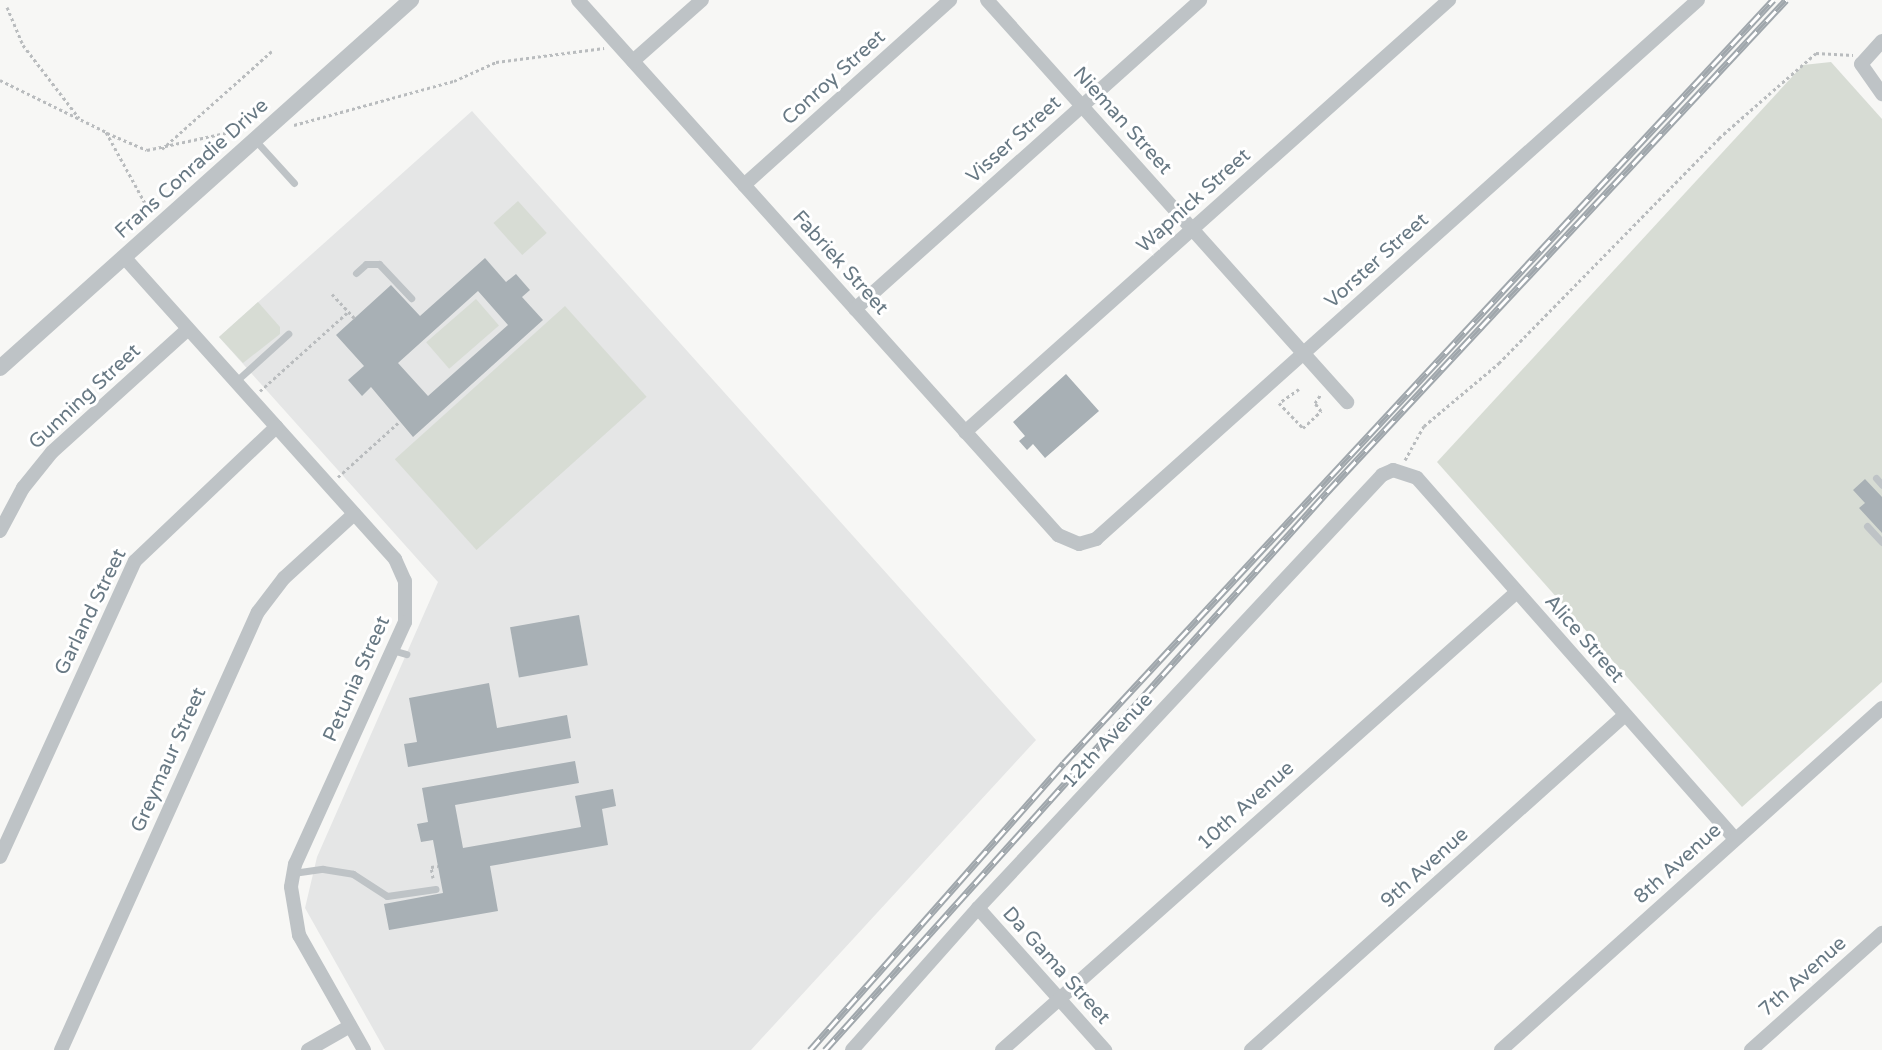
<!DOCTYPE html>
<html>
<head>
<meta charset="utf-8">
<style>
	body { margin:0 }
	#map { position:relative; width:1882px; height:1050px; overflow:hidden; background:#f7f7f5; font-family:"Varela Round",sans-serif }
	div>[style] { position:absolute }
	.built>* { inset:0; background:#e5e6e6 }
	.green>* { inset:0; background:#d7dcd4; transform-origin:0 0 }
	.building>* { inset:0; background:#a8b0b5; transform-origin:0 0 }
	.path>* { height:3px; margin-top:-1.5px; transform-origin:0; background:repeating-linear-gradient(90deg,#b9bcbe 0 3px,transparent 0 6px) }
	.service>* { height:7px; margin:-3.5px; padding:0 3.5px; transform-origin:3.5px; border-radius:3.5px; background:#bec3c6 }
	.minor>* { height:14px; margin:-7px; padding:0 7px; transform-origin:7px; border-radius:7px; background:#bec3c6 }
	.tertiary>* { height:16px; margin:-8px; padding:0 8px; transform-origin:8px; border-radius:8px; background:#bec3c6 }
	.rail>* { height:7px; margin-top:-3.5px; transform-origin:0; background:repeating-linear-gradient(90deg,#fff 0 14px,#a0a7ac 0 28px); box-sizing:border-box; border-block:2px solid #a0a7ac }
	span { translate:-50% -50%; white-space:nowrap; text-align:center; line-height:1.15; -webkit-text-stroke:6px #fff; paint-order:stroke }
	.street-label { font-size:20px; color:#687984 }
</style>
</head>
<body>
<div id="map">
	<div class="built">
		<i style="clip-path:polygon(472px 111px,1036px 740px,751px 1050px,385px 1050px,305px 908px,317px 857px,438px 582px,219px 337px)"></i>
	</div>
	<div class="green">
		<i style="clip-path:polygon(1831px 62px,1882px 119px,1882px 682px,1742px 807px,1437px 462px,1803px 65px)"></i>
		<i style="left:518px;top:201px;width:43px;height:33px;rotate:48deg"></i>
		<i style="left:476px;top:299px;width:35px;height:66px;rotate:49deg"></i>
		<i style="clip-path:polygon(258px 302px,280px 327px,280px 334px,243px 363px,219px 337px)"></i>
		<i style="left:565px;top:306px;width:122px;height:229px;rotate:48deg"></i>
	</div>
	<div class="building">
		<i style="clip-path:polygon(evenodd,485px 258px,506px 282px,516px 274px,530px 290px,522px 297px,543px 320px,413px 437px,371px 387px,362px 396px,348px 380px,364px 366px,336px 335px,391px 285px,420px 316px,485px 258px,478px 291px,508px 325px,428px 396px,398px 363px,478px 291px)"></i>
		<i style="clip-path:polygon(1066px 374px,1099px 411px,1045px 458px,1033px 444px,1027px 450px,1019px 441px,1025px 436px,1013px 422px)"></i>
		<i style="clip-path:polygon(1865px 479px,1882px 497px,1882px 533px,1859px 508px,1865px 503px,1853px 490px)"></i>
		<i style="left:579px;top:615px;width:51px;height:70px;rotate:80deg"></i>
		<i style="clip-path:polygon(489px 683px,497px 728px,567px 715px,571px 738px,408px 767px,404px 744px,417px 742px,409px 698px)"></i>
		<i style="clip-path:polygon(575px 761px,579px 783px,455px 805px,463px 848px,581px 827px,575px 796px,613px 789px,616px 806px,602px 809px,608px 845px,490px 866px,498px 911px,389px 930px,384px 904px,443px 893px,433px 840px,421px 842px,417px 824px,428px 822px,422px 788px)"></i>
	</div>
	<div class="path">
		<i style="left:7px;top:7px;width:41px;rotate:67.2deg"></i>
		<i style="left:23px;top:45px;width:92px;rotate:52.5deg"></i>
		<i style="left:0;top:80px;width:118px;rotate:26.1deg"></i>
		<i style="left:106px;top:132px;width:91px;rotate:61.2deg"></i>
		<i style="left:294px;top:125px;width:166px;rotate:-15.4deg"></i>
		<i style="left:454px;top:81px;width:46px;rotate:-24.3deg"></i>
		<i style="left:496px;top:62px;width:109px;rotate:-7.4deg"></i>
		<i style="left:107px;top:133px;width:43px;rotate:23deg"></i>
		<i style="left:147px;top:150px;width:99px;rotate:-12.2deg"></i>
		<i style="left:162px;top:149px;width:147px;rotate:-41.7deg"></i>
		<i style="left:332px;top:294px;width:33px;rotate:47deg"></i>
		<i style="left:1299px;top:389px;width:24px;rotate:145deg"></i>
		<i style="left:1279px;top:403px;width:35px;rotate:46deg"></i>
		<i style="left:1303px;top:428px;width:25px;rotate:-43deg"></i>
		<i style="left:1321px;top:411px;width:10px;rotate:-127deg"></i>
		<i style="left:1315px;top:403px;width:11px;rotate:-56deg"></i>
		<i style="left:260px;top:391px;width:118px;rotate:-41.9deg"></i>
		<i style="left:1405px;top:460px;width:39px;rotate:-61deg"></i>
		<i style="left:1424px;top:426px;width:98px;rotate:-40deg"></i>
		<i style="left:1499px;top:363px;width:315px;rotate:-45.6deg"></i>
		<i style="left:1719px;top:138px;width:129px;rotate:-41.2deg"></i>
		<i style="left:1816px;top:53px;width:37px;rotate:3deg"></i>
		<i style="left:338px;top:477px;width:82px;rotate:-42deg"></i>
		<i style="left:433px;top:878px;width:11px;rotate:-100deg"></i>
		<i style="left:431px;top:867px;width:7px;rotate:-8deg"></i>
	</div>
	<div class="service">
		<i style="left:255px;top:140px;width:58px;rotate:47.8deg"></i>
		<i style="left:356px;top:273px;width:13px;rotate:-42deg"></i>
		<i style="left:366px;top:264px;width:13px"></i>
		<i style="left:379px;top:264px;width:47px;rotate:46.7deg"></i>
		<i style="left:235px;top:382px;width:72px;rotate:-42.2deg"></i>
		<i style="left:1876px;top:478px;width:9px;rotate:49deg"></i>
		<i style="left:1867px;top:526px;width:22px;rotate:47deg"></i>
		<i style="left:392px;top:650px;width:15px;rotate:16deg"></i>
		<i style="left:293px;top:873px;width:30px;rotate:-8deg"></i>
		<i style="left:323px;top:869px;width:30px;rotate:9deg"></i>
		<i style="left:353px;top:874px;width:40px;rotate:32.9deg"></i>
		<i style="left:387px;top:896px;width:49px;rotate:-8.3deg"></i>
	</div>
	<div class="minor">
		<i style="left:578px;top:0;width:719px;rotate:48.1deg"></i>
		<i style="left:1058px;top:535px;width:23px;rotate:23deg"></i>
		<i style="left:1079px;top:544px;width:18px;rotate:-16deg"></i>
		<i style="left:1096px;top:539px;width:808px;rotate:-41.84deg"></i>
		<i style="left:987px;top:0;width:540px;rotate:48.15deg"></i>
		<i style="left:1882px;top:41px;width:31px;rotate:132deg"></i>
		<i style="left:1861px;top:64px;width:37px;rotate:55deg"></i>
		<i style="left:633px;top:61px;width:92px;rotate:-41.5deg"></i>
		<i style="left:744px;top:185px;width:277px;rotate:-41.9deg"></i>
		<i style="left:124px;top:257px;width:406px;rotate:48.1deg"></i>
		<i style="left:395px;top:559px;width:24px;rotate:66deg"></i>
		<i style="left:405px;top:581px;width:41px;rotate:90deg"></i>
		<i style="left:405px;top:622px;width:266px;rotate:114.4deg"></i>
		<i style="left:295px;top:864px;width:23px;rotate:100deg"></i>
		<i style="left:291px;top:887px;width:49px;rotate:80.5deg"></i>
		<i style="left:299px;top:935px;width:132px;rotate:60.5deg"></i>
		<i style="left:855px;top:309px;width:463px;rotate:-41.8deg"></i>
		<i style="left:965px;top:432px;width:649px;rotate:-41.75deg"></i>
		<i style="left:0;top:531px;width:49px;rotate:-61.9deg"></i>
		<i style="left:23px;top:488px;width:46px;rotate:-51.1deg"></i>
		<i style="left:52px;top:452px;width:183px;rotate:-42.1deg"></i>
		<i style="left:0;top:857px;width:325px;rotate:-65.5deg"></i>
		<i style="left:135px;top:561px;width:195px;rotate:-43.5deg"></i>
		<i style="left:978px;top:908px;width:191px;rotate:48.2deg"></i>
		<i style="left:61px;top:1050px;width:480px;rotate:-65.8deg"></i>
		<i style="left:258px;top:612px;width:43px;rotate:-52.6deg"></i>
		<i style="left:284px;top:578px;width:95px;rotate:-42.4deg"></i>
		<i style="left:308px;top:1050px;width:48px;rotate:-29.7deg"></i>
		<i style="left:852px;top:1050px;width:190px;rotate:-48.4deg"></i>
		<i style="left:978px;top:908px;width:592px;rotate:-46.98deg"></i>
		<i style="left:1382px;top:475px;width:12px;rotate:-24deg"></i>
		<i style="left:1393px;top:470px;width:25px;rotate:18deg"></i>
		<i style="left:1417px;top:478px;width:481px;rotate:48.6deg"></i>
		<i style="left:1002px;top:1050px;width:689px;rotate:-41.65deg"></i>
		<i style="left:1251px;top:1050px;width:502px;rotate:-41.85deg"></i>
		<i style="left:1501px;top:1050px;width:512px;rotate:-41.91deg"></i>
		<i style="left:1751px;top:1050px;width:176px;rotate:-41.8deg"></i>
	</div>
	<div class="tertiary">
		<i style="left:0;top:368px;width:552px;rotate:-41.84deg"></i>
	</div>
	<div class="rail">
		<i style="left:810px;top:1050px;width:383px;rotate:-48.5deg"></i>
		<i style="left:1064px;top:763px;width:1042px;rotate:-47.1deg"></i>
		<i style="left:825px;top:1050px;width:751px;rotate:-48.02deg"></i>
		<i style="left:1327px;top:492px;width:673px;rotate:-46.99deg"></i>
	</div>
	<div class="street-label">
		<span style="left:834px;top:78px;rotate:-42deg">Conroy Street</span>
		<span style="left:1122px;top:121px;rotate:48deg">Nieman Street</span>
		<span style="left:1014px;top:140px;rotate:-42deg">Visser Street</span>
		<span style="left:192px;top:169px;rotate:-42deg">Frans Conradie Drive</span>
		<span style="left:1194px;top:201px;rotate:-42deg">Wapnick Street</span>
		<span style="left:1377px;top:261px;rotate:-42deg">Vorster Street</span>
		<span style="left:840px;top:263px;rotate:48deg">Fabriek Street</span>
		<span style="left:85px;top:397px;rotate:-43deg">Gunning Street</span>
		<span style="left:91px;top:612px;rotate:-64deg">Garland Street</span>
		<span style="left:1584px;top:639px;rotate:49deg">Alice Street</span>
		<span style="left:357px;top:679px;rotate:-66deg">Petunia Street</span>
		<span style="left:1108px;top:741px;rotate:-47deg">12th Avenue</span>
		<span style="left:169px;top:760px;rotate:-66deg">Greymaur Street</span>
		<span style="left:1246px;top:806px;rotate:-42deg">10th Avenue</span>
		<span style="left:1678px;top:864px;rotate:-42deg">8th Avenue</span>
		<span style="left:1425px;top:868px;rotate:-42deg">9th Avenue</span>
		<span style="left:1056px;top:966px;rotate:48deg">Da Gama Street</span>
		<span style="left:1803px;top:977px;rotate:-42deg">7th Avenue</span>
	</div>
</div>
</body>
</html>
